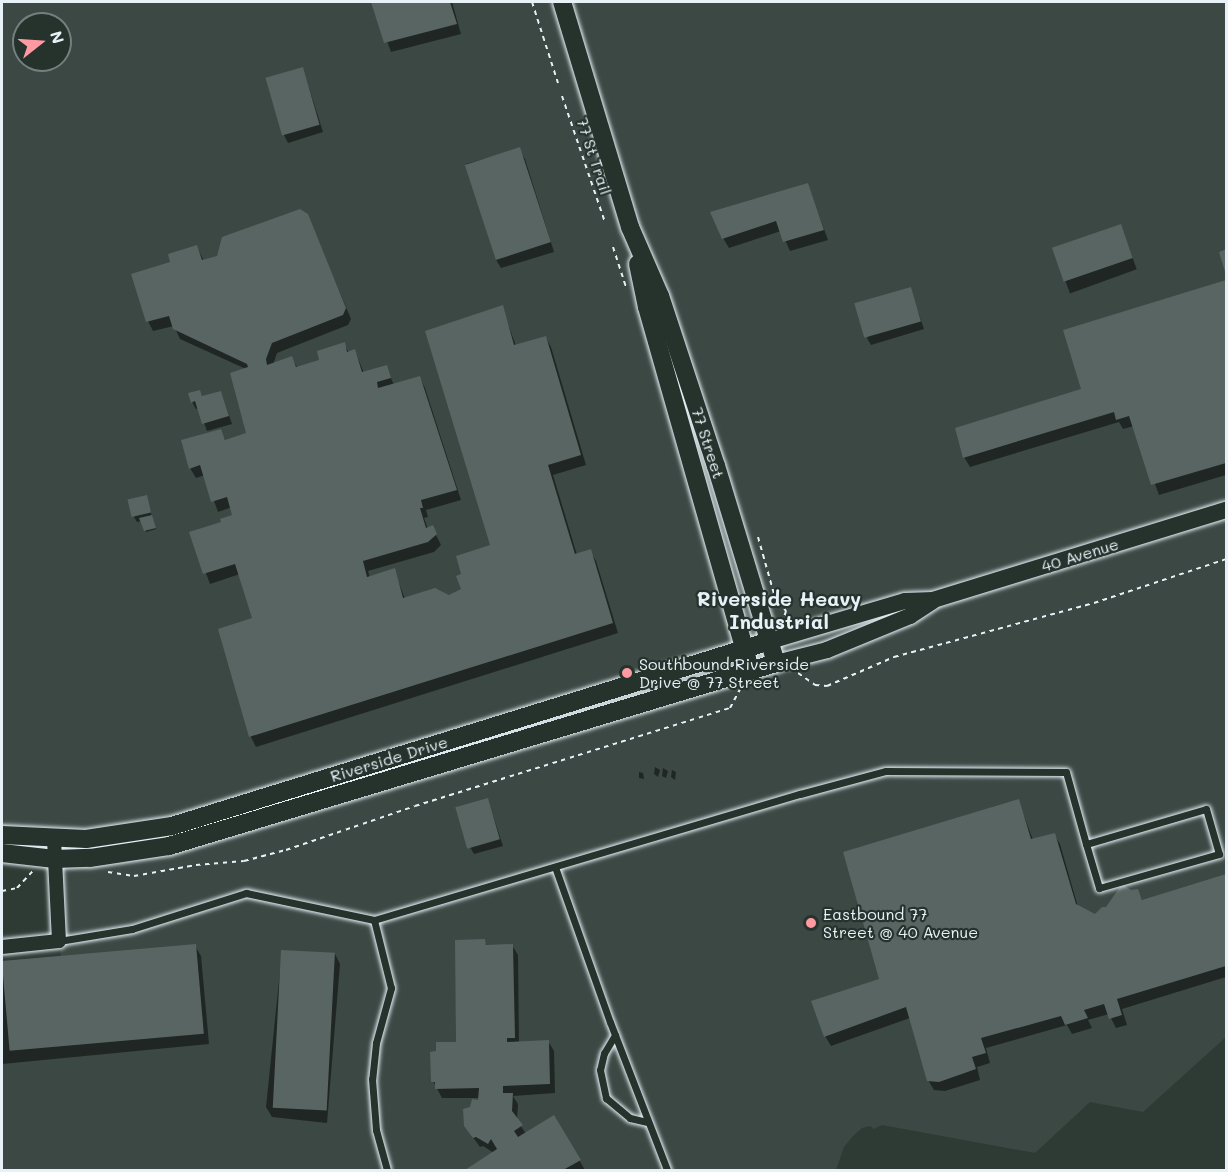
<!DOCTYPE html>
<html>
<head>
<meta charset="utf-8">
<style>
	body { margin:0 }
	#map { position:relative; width:1228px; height:1172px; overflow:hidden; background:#2e3b35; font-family:Mali,sans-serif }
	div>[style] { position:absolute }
	.built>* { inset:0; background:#3b4843 }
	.shadow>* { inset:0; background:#0007; transform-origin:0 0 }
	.building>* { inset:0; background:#596563; transform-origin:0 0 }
	.path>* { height:2px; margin-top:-1px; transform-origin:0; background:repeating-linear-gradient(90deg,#e8f1f8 0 4.5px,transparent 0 9px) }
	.roads { filter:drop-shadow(0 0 2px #e8f1f8) drop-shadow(0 0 2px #e8f1f8) }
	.service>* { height:7px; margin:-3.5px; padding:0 3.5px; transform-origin:3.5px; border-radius:3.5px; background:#26332d }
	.minor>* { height:14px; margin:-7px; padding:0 7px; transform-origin:7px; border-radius:7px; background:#26332d }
	.tertiary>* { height:16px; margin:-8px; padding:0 8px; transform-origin:8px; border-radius:8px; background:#26332d }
	.secondary>* { height:18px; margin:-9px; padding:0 9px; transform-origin:9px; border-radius:9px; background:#26332d }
	.dots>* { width:16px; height:16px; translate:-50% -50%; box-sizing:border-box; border:3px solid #26332d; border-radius:50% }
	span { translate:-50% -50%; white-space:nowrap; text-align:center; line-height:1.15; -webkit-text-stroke:4.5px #26332d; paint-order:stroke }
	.street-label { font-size:16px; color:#e8f1f8 }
	.poi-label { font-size:16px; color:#e8f1f8 }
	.left { translate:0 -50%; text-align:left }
	.quarter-label { font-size:20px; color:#e8f1f8; font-weight:700 }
	.frame { position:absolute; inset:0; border:3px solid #e8f1f8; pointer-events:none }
	.north { position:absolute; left:12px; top:12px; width:60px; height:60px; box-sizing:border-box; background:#26332d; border:2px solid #747f7e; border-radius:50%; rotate:73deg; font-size:16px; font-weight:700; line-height:24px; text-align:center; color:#e8f1f8 }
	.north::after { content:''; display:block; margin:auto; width:21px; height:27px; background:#ff9aa2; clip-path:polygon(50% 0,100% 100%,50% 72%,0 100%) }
</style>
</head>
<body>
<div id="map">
	<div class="built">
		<i style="clip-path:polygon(evenodd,2px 2px,1226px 2px,1226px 1037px,1143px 1112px,1090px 1102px,1035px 1153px,882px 1125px,874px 1129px,870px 1126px,862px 1128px,852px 1137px,844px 1147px,836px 1170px,2px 1170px,2px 966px,61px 960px,54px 839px,2px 835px,2px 2px,24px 24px,60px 24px,60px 60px,24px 60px,24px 24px)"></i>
	</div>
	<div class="shadow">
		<i style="clip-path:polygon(373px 2px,452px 2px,461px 34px,391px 52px)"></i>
		<i style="clip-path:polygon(303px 69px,323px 132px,288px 143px,284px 135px)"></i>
		<i style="clip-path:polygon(519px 149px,525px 159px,554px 252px,501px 268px,495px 258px,466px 164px)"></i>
		<i style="clip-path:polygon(808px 185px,828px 240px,790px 251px,781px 231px,729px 248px,723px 238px)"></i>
		<i style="clip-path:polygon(307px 215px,351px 319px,348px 325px,277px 353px,273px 365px,291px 358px,298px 368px,321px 361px,344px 344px,349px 353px,355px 351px,364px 373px,386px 367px,394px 385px,420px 378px,425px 388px,461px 500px,426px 510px,428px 517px,424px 518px,428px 529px,432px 527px,441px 545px,434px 552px,368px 571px,370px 578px,394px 570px,405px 599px,449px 597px,463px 590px,491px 546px,502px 307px,516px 346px,546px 338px,551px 347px,586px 465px,553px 475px,577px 555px,590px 551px,596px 561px,618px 633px,256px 747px,251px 737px,220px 630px,253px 619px,240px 574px,210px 584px,191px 533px,223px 523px,234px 516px,232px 507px,218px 512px,205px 475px,196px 478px,190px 468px,220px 430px,226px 441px,248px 434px,246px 369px,180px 339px,174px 326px,153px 331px,148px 321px,172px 263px,197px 247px,204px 261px,219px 257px)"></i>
		<i style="left:1121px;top:226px;width:46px;height:71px;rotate:70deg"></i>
		<i style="clip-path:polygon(1226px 282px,1226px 475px,1159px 495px,1134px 426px,1123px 429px,1119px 422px,970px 467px,964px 457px,1083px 390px,1089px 325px)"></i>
		<i style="clip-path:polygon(910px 289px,924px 329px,871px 345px,867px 338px)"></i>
		<i style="clip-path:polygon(200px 392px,203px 397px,221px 392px,232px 424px,207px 431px,199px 408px,196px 409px,192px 402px)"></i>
		<i style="clip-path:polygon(146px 497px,156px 529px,146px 532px,142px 521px,137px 522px,134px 517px)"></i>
		<i style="clip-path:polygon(655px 767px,660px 770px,658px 777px,654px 774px)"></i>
		<i style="clip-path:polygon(663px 768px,668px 771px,666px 778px,662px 776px)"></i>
		<i style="clip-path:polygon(672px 770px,676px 772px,675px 780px,671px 777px)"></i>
		<i style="clip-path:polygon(639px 772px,643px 773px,644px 779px,639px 778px)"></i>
		<i style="clip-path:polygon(488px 800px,503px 846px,474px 854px,470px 847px)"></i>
		<i style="clip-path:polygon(1018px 800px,1033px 840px,1054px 834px,1060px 844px,1078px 907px,1095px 915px,1131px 892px,1137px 890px,1143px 901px,1226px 875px,1226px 977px,1122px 1009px,1127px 1025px,1116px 1028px,1109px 1014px,1088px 1020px,1092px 1028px,1072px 1034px,1067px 1025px,986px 1048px,990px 1063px,977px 1067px,980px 1080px,945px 1091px,934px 1090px,928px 1080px,910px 1018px,831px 1046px,825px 1036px,881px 980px)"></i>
		<i style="clip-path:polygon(484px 940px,487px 946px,512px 945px,518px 955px,519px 1043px,548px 1041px,554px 1051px,555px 1093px,513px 1096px,518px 1104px,517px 1120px,526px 1134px,554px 1117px,585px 1170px,467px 1170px,494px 1153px,483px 1146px,480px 1147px,472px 1136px,471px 1108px,479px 1102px,480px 1098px,442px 1098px,433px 1081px,457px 1044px)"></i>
		<i style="clip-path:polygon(195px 946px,201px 956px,209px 1044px,2px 1064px,2px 963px)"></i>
		<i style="clip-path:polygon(282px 952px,335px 954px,340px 964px,327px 1123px,272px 1117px,266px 1107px)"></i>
	</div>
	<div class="building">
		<i style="clip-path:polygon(371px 2px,450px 2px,457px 24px,384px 43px)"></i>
		<i style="left:303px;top:67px;width:60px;height:39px;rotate:74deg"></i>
		<i style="left:520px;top:147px;width:100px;height:58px;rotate:72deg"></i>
		<i style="clip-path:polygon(808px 183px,824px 230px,783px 242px,776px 221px,722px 239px,710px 212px)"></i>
		<i style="clip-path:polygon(300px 209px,308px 214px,346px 308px,343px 315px,272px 343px,266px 359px,267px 365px,292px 356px,296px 367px,319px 360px,317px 351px,345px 342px,347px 352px,355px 349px,362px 372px,387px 365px,391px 378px,377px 382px,378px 388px,420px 376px,457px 490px,421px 500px,423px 508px,420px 508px,426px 528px,433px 525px,437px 534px,428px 542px,363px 561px,367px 577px,395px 568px,403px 598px,435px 588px,449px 595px,461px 589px,456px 576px,461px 574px,456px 556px,490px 545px,425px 331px,503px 305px,514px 345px,546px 336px,581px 455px,548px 465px,575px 554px,591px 549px,613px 623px,249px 737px,218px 629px,252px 618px,235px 564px,203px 574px,189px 532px,221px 522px,220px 519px,232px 515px,227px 497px,211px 502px,200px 465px,189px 469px,181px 440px,221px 429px,225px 440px,246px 433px,230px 373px,248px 367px,247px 364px,173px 329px,169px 316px,146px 322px,131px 274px,170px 262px,168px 254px,197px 245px,202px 260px,217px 256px,222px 237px)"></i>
		<i style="left:1121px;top:224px;width:36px;height:73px;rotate:71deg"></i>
		<i style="clip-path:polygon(1226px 249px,1226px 275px,1219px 252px)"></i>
		<i style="clip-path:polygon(1226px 280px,1226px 463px,1151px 485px,1129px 416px,1116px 420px,1114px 412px,963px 458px,955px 428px,1081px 389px,1063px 330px)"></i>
		<i style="left:911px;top:287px;width:36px;height:59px;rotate:74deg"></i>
		<i style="clip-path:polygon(200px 390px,202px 396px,221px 391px,229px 416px,202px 424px,195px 401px,191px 403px,188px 393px)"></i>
		<i style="left:147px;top:495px;width:18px;height:20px;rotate:77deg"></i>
		<i style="clip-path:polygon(152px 515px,156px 528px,144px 531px,139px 518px)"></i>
		<i style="left:488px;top:798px;width:43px;height:34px;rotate:74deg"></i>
		<i style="clip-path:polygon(1019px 799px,1031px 839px,1055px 833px,1076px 904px,1095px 914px,1102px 907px,1106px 907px,1122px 884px,1131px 890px,1138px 889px,1142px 900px,1226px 874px,1226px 966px,1117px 999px,1122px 1015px,1109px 1019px,1104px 1004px,1084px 1010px,1088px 1018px,1065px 1025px,1061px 1016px,981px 1038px,986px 1053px,972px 1057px,976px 1069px,939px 1082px,927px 1081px,906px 1007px,824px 1037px,811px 1001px,879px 979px,843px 852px)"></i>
		<i style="clip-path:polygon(485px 939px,486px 945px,513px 944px,515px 1038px,507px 1038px,507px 1042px,549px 1040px,550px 1084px,503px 1086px,503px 1093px,513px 1093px,512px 1111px,523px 1125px,514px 1131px,518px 1137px,554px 1115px,581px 1160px,563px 1170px,465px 1170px,497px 1149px,491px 1139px,488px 1144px,476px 1137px,473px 1138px,464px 1126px,463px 1109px,470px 1107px,472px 1099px,478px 1100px,479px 1088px,435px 1089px,435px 1082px,431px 1082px,430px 1052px,436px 1051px,436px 1042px,456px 1042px,455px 940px)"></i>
		<i style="left:196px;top:944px;width:90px;height:195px;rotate:85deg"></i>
		<i style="left:281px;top:950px;width:54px;height:158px;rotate:3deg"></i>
	</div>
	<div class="path">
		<i style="left:532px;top:2px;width:85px;rotate:72.2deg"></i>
		<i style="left:562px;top:96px;width:133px;rotate:71.2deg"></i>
		<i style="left:613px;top:247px;width:42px;rotate:72deg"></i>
		<i style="left:758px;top:537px;width:59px;rotate:74.3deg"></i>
		<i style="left:774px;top:594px;width:21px;rotate:55deg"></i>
		<i style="left:786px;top:611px;width:13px;rotate:108deg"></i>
		<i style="left:798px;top:673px;width:21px;rotate:35deg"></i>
		<i style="left:815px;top:685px;width:12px;rotate:5deg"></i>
		<i style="left:827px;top:686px;width:73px;rotate:-23.4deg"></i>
		<i style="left:894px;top:657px;width:207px;rotate:-15.1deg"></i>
		<i style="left:1094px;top:603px;width:139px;rotate:-18.4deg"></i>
		<i style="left:108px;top:872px;width:26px;rotate:9deg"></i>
		<i style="left:134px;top:876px;width:63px;rotate:-10.1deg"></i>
		<i style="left:196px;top:865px;width:48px;rotate:-4.8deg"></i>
		<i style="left:244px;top:861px;width:43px;rotate:-14.7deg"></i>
		<i style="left:286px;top:850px;width:136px;rotate:-18.8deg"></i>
		<i style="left:415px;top:806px;width:330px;rotate:-17.3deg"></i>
		<i style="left:730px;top:708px;width:21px;rotate:-62deg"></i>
		<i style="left:2px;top:891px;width:15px;rotate:-11deg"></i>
		<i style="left:17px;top:888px;width:23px;rotate:-47deg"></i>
	</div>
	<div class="roads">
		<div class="service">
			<i style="left:555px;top:867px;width:164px;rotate:70.5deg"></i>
			<i style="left:610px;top:1022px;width:159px;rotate:68.9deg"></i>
			<i style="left:374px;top:920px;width:70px;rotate:76deg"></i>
			<i style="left:391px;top:988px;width:57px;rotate:105.3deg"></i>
			<i style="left:376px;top:1043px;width:36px;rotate:96deg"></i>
			<i style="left:372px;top:1079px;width:51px;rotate:85.5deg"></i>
			<i style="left:376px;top:1130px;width:41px;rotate:74.6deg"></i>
			<i style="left:59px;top:941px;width:74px;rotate:-9.3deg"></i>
			<i style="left:132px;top:929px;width:120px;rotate:-17.5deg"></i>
			<i style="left:246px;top:893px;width:131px;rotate:11.9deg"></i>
			<i style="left:374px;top:920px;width:444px;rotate:-16.5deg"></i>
			<i style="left:800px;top:794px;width:89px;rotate:-15deg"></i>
			<i style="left:886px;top:771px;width:180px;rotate:0.3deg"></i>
			<i style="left:1066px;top:772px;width:75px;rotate:74.5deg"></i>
			<i style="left:1086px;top:844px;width:46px;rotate:73.5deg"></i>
			<i style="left:1099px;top:888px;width:125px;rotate:-15.8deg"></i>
			<i style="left:1219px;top:854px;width:47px;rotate:-106.1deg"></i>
			<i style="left:1206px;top:809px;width:125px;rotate:163.7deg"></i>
			<i style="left:615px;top:1035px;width:21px;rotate:121deg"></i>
			<i style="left:604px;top:1053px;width:17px;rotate:103deg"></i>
			<i style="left:600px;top:1070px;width:29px;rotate:78deg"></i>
			<i style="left:606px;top:1098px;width:31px;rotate:40deg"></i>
			<i style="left:630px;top:1118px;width:18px;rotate:13deg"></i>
		</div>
		<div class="minor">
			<i style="left:2px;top:947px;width:57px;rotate:-6deg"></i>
			<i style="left:59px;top:941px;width:102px;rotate:-92.8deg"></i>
		</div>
		<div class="tertiary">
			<i style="left:770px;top:641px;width:141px;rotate:-16.5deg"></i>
			<i style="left:905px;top:601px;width:28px;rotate:-2deg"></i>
			<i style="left:933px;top:600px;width:307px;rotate:-17.1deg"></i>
			<i style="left:776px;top:663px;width:53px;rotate:-14.3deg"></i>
			<i style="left:827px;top:650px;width:90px;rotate:-22.3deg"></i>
			<i style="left:910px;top:616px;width:27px;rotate:-33deg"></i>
		</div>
		<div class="secondary">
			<i style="left:638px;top:264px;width:44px;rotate:78.2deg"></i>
			<i style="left:647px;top:307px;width:366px;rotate:74.1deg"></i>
			<i style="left:2px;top:835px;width:84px;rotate:2.7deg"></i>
			<i style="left:86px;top:839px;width:87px;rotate:-8.6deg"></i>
			<i style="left:172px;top:826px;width:626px;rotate:-17.19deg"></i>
			<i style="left:2px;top:853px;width:53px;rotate:6.5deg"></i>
			<i style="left:55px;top:859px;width:35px;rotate:-2deg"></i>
			<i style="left:90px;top:858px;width:80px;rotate:-8.6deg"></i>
			<i style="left:169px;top:846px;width:634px;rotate:-16.78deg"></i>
			<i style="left:776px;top:663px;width:206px;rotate:-106.9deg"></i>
			<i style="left:716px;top:466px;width:179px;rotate:-108.2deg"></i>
			<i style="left:660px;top:296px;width:75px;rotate:-113.5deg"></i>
			<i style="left:630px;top:227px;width:235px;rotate:-106.8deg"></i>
		</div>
	</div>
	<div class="dots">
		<i style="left:627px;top:673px;background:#ff9aa2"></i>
		<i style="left:811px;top:923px;background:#ff9aa2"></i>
	</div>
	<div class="street-label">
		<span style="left:594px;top:156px;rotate:72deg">77 St Trail</span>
		<span style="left:708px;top:443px;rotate:72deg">77 Street</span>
		<span style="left:1080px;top:555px;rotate:-17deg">40 Avenue</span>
		<span style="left:389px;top:759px;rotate:-17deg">Riverside Drive</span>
	</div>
	<div class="poi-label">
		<span class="left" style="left:639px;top:673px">Southbound Riverside<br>Drive @ 77 Street</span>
		<span class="left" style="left:823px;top:923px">Eastbound 77<br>Street @ 40 Avenue</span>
	</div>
	<div class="quarter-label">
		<span style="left:779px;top:610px">Riverside Heavy<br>Industrial</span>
	</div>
	<div class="frame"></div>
	<div class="north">N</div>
</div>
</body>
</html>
